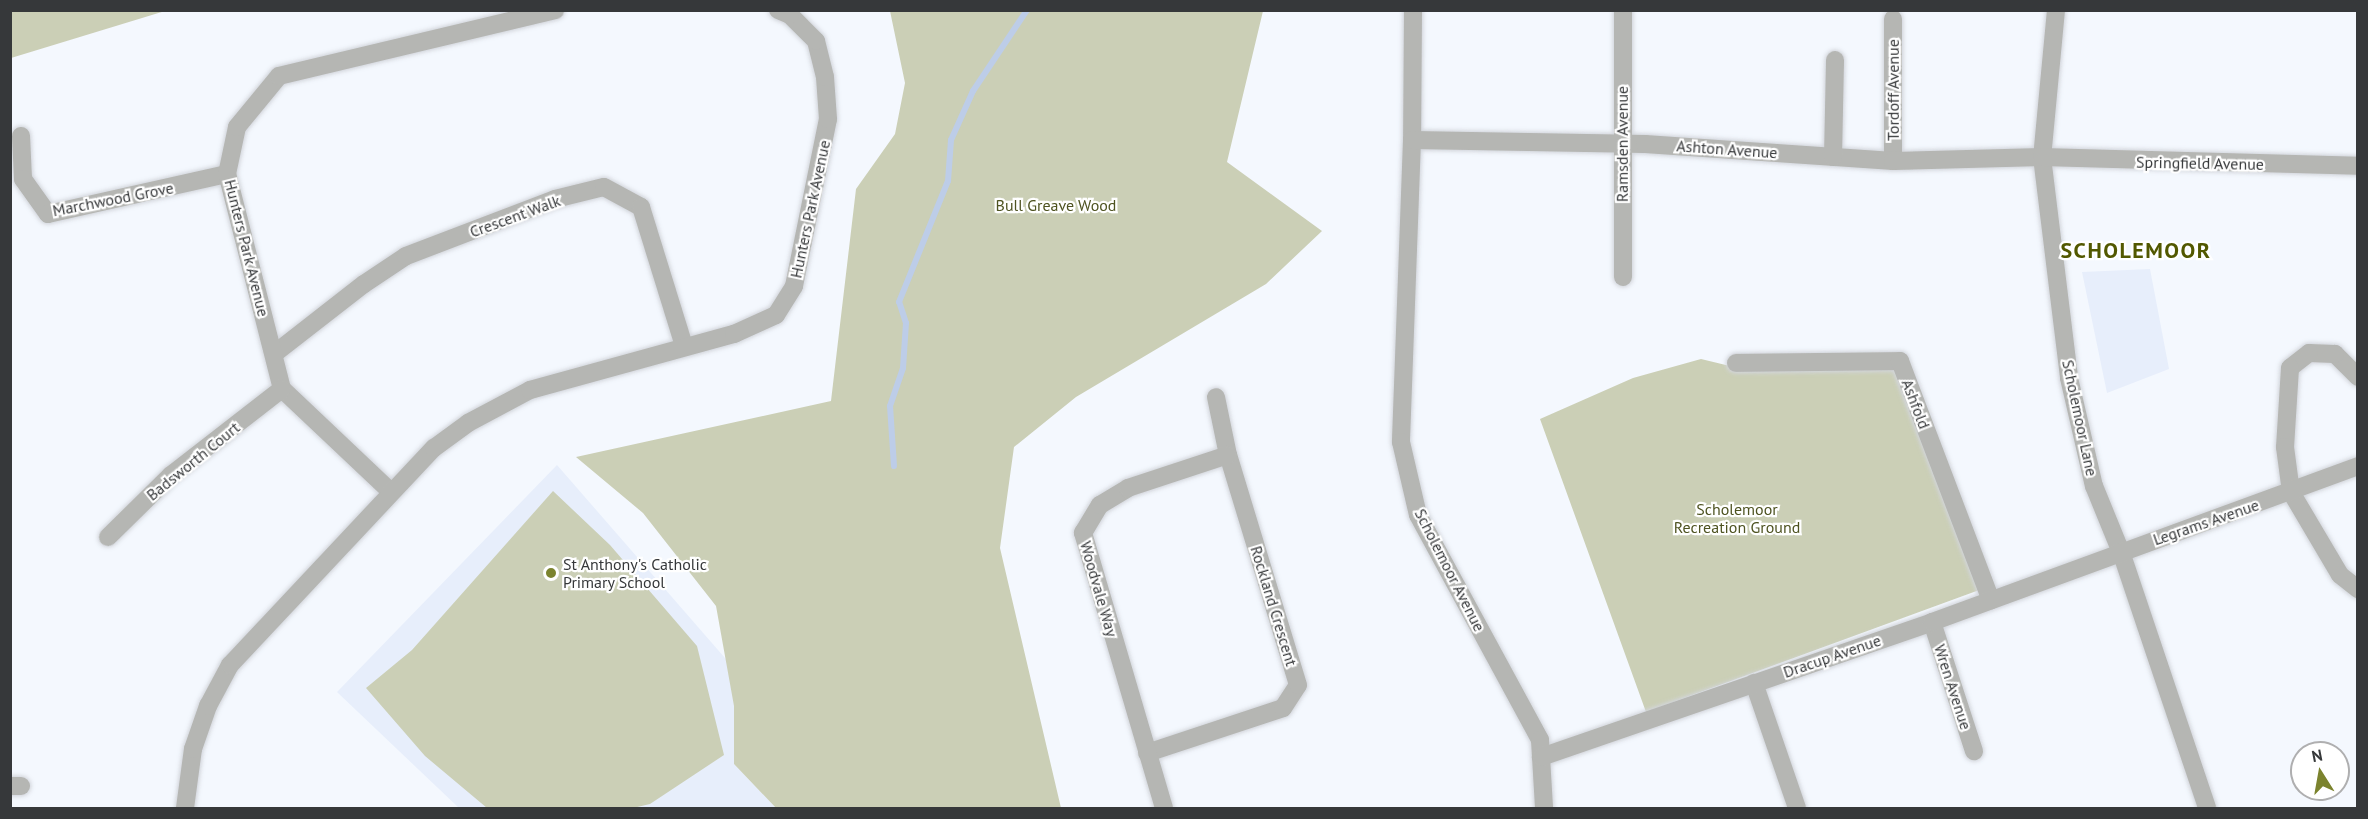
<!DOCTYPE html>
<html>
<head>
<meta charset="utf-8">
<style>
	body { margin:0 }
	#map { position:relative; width:2368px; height:819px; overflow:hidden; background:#f4f8fe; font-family:"PT Sans",sans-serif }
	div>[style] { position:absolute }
	.built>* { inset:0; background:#e7eefb }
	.green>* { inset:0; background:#cbcfb6 }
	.stream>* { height:6px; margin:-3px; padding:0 3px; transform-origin:3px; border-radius:3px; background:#bdcde8 }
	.roads { filter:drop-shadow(0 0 2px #d2d5db) drop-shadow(0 0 2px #d2d5db) }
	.minor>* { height:18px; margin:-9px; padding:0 9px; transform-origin:9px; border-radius:9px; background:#b5b6b3 }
	.dots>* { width:16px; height:16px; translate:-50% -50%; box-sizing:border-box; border:3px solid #fff; border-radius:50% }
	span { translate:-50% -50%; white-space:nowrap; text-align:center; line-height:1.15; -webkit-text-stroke:4.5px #fff; paint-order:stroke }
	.street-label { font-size:16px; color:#36383a }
	.park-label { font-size:16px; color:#4e5321 }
	.poi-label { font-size:16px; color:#36383a }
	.left { translate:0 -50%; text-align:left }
	.district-label { font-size:22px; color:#525800; font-weight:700; letter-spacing:1.5px }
	.frame { position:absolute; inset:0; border:12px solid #36383a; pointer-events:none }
	.north { position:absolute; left:2290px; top:741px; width:60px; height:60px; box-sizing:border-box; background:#fff; border:2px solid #afafb0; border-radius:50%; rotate:349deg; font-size:16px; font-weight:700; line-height:24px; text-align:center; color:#36383a }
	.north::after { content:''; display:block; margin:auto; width:21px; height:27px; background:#7b832e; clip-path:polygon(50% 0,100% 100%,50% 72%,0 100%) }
</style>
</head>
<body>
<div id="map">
	<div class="built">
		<i style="clip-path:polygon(2150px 269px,2169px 369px,2107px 393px,2082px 272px)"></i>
		<i style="clip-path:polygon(557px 465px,745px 681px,734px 764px,776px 808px,459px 808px,337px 692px)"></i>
	</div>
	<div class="green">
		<i style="clip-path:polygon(11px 10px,165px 10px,165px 11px,11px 58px)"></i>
		<i style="clip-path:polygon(890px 11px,1263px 11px,1227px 162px,1322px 231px,1266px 284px,1076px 397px,1014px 447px,1000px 548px,1061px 808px,776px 808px,734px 764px,734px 706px,716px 606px,643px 513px,576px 457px,831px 401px,856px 189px,895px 134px,905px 83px)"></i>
		<i style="clip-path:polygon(1701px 359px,1734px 367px,1899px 366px,1982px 589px,1646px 712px,1540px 419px,1633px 378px)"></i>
		<i style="clip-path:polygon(553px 491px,610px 545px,697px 646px,724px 755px,650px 804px,633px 808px,487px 808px,425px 756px,366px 688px,412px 650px)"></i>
	</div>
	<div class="stream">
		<i style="left:894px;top:466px;width:60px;rotate:-93.8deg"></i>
		<i style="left:890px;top:406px;width:40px;rotate:-71.1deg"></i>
		<i style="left:903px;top:368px;width:45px;rotate:-86.2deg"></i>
		<i style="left:906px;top:323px;width:22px;rotate:-108deg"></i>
		<i style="left:899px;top:302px;width:131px;rotate:-68deg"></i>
		<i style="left:948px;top:181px;width:41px;rotate:-85.8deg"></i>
		<i style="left:951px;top:140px;width:54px;rotate:-65.8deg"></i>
		<i style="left:973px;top:91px;width:97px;rotate:-56.3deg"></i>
	</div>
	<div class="roads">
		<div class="minor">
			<i style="left:1413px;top:10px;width:130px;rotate:90.4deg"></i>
			<i style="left:1412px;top:140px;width:302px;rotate:92.1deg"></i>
			<i style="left:1401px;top:442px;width:75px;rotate:76.9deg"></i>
			<i style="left:1418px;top:515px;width:256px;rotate:61.5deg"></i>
			<i style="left:1540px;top:740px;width:68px;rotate:86.6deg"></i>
			<i style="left:1623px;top:10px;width:267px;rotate:90deg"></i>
			<i style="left:2056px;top:10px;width:148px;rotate:95.4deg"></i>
			<i style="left:2042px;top:157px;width:223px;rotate:83deg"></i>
			<i style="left:2069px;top:378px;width:111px;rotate:77deg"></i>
			<i style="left:2094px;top:486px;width:71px;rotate:67.8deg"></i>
			<i style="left:2121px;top:552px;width:270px;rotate:71.4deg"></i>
			<i style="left:1893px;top:19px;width:142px;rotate:90deg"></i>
			<i style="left:21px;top:136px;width:43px;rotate:87.3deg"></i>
			<i style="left:23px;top:179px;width:43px;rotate:54.5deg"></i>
			<i style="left:48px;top:214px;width:183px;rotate:-12.6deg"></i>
			<i style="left:1412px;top:140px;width:233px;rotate:1deg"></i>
			<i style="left:1645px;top:144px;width:249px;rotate:3.9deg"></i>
			<i style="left:1893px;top:161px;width:149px;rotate:-1.5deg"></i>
			<i style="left:2042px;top:157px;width:316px;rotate:1.6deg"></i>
			<i style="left:1833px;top:157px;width:97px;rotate:-88.8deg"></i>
			<i style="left:274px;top:354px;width:114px;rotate:-37.9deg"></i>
			<i style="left:364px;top:284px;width:50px;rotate:-33.7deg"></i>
			<i style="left:406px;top:256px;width:160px;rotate:-20.9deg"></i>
			<i style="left:555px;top:199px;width:50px;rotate:-13.8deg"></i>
			<i style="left:604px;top:187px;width:42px;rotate:28.4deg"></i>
			<i style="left:641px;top:207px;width:145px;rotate:72.8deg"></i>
			<i style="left:1736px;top:363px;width:164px;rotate:-0.7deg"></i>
			<i style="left:1900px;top:361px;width:256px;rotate:69.2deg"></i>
			<i style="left:2358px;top:377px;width:33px;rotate:-135deg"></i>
			<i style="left:2335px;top:354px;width:26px;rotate:-178deg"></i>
			<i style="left:2309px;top:353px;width:24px;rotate:142deg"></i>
			<i style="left:2290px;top:368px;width:79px;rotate:93.6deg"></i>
			<i style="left:2285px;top:447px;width:45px;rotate:82.4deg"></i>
			<i style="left:2291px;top:492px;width:96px;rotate:59.4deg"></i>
			<i style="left:2340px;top:575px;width:23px;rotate:38deg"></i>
			<i style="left:390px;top:491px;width:149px;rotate:-136.6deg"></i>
			<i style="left:282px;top:389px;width:222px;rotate:-104.3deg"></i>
			<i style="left:227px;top:174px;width:48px;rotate:-78deg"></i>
			<i style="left:237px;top:127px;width:66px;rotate:-50.5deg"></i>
			<i style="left:279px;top:76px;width:284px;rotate:-13.4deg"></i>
			<i style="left:108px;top:537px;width:88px;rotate:-44.5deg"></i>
			<i style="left:171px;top:475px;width:140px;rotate:-37.8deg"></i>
			<i style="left:1932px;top:622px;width:136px;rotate:72deg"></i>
			<i style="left:1754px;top:683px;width:132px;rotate:71deg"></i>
			<i style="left:1147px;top:753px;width:143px;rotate:-18.3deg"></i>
			<i style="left:1283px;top:708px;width:27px;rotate:-57deg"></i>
			<i style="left:1298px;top:685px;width:240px;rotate:-106.9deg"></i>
			<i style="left:1228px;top:455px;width:59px;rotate:-101.7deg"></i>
			<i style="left:1541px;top:757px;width:414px;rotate:-19deg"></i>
			<i style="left:1932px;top:622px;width:454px;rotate:-20.1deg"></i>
			<i style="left:10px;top:786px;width:11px"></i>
			<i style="left:185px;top:808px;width:60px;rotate:-82.3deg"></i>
			<i style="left:193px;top:749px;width:46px;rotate:-70.8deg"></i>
			<i style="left:208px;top:706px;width:47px;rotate:-61.8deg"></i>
			<i style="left:230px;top:665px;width:298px;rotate:-46.8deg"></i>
			<i style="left:434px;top:448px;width:42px;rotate:-36.3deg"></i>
			<i style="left:468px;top:423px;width:70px;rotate:-28deg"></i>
			<i style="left:530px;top:390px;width:212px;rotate:-15.4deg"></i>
			<i style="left:734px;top:334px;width:46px;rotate:-24.3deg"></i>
			<i style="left:776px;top:315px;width:34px;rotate:-58deg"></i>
			<i style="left:794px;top:286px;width:170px;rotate:-78.5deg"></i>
			<i style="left:828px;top:119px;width:42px;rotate:-94.1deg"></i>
			<i style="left:825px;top:77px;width:37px;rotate:-104deg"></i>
			<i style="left:816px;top:41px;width:37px;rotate:-135deg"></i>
			<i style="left:790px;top:15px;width:13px;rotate:-157deg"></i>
			<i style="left:1164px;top:808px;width:287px;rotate:-106.4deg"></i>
			<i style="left:1083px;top:533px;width:33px;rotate:-59deg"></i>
			<i style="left:1100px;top:505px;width:33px;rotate:-31deg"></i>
			<i style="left:1128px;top:488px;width:105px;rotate:-18.3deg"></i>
		</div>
	</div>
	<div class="dots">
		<i style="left:551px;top:573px;background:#7b832e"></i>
	</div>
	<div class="street-label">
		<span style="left:1893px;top:90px;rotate:-90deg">Tordoff Avenue</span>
		<span style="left:1622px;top:144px;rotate:-90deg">Ramsden Avenue</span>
		<span style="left:1727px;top:149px;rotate:4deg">Ashton Avenue</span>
		<span style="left:2200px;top:163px;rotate:1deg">Springfield Avenue</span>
		<span style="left:113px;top:199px;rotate:-11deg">Marchwood Grove</span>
		<span style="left:810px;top:209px;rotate:-78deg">Hunters Park Avenue</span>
		<span style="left:515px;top:216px;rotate:-20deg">Crescent Walk</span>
		<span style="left:247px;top:248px;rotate:76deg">Hunters Park Avenue</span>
		<span style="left:1916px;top:404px;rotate:69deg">Ashfold</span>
		<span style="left:2080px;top:418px;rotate:78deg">Scholemoor Lane</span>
		<span style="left:193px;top:461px;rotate:-39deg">Badsworth Court</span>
		<span style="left:2206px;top:522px;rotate:-19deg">Legrams Avenue</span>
		<span style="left:1450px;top:570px;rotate:63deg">Scholemoor Avenue</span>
		<span style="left:1099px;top:589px;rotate:74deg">Woodvale Way</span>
		<span style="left:1274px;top:606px;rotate:73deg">Rockland Crescent</span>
		<span style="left:1832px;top:656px;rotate:-19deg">Dracup Avenue</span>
		<span style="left:1953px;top:687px;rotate:72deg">Wren Avenue</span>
	</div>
	<div class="park-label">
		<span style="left:1056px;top:205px">Bull Greave Wood</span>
		<span style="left:1737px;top:518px">Scholemoor<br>Recreation Ground</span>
	</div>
	<div class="poi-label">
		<span class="left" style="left:563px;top:573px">St Anthony's Catholic<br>Primary School</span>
	</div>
	<div class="district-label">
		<span style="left:2136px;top:251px">SCHOLEMOOR</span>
	</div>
	<div class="frame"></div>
	<div class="north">N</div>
</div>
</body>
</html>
